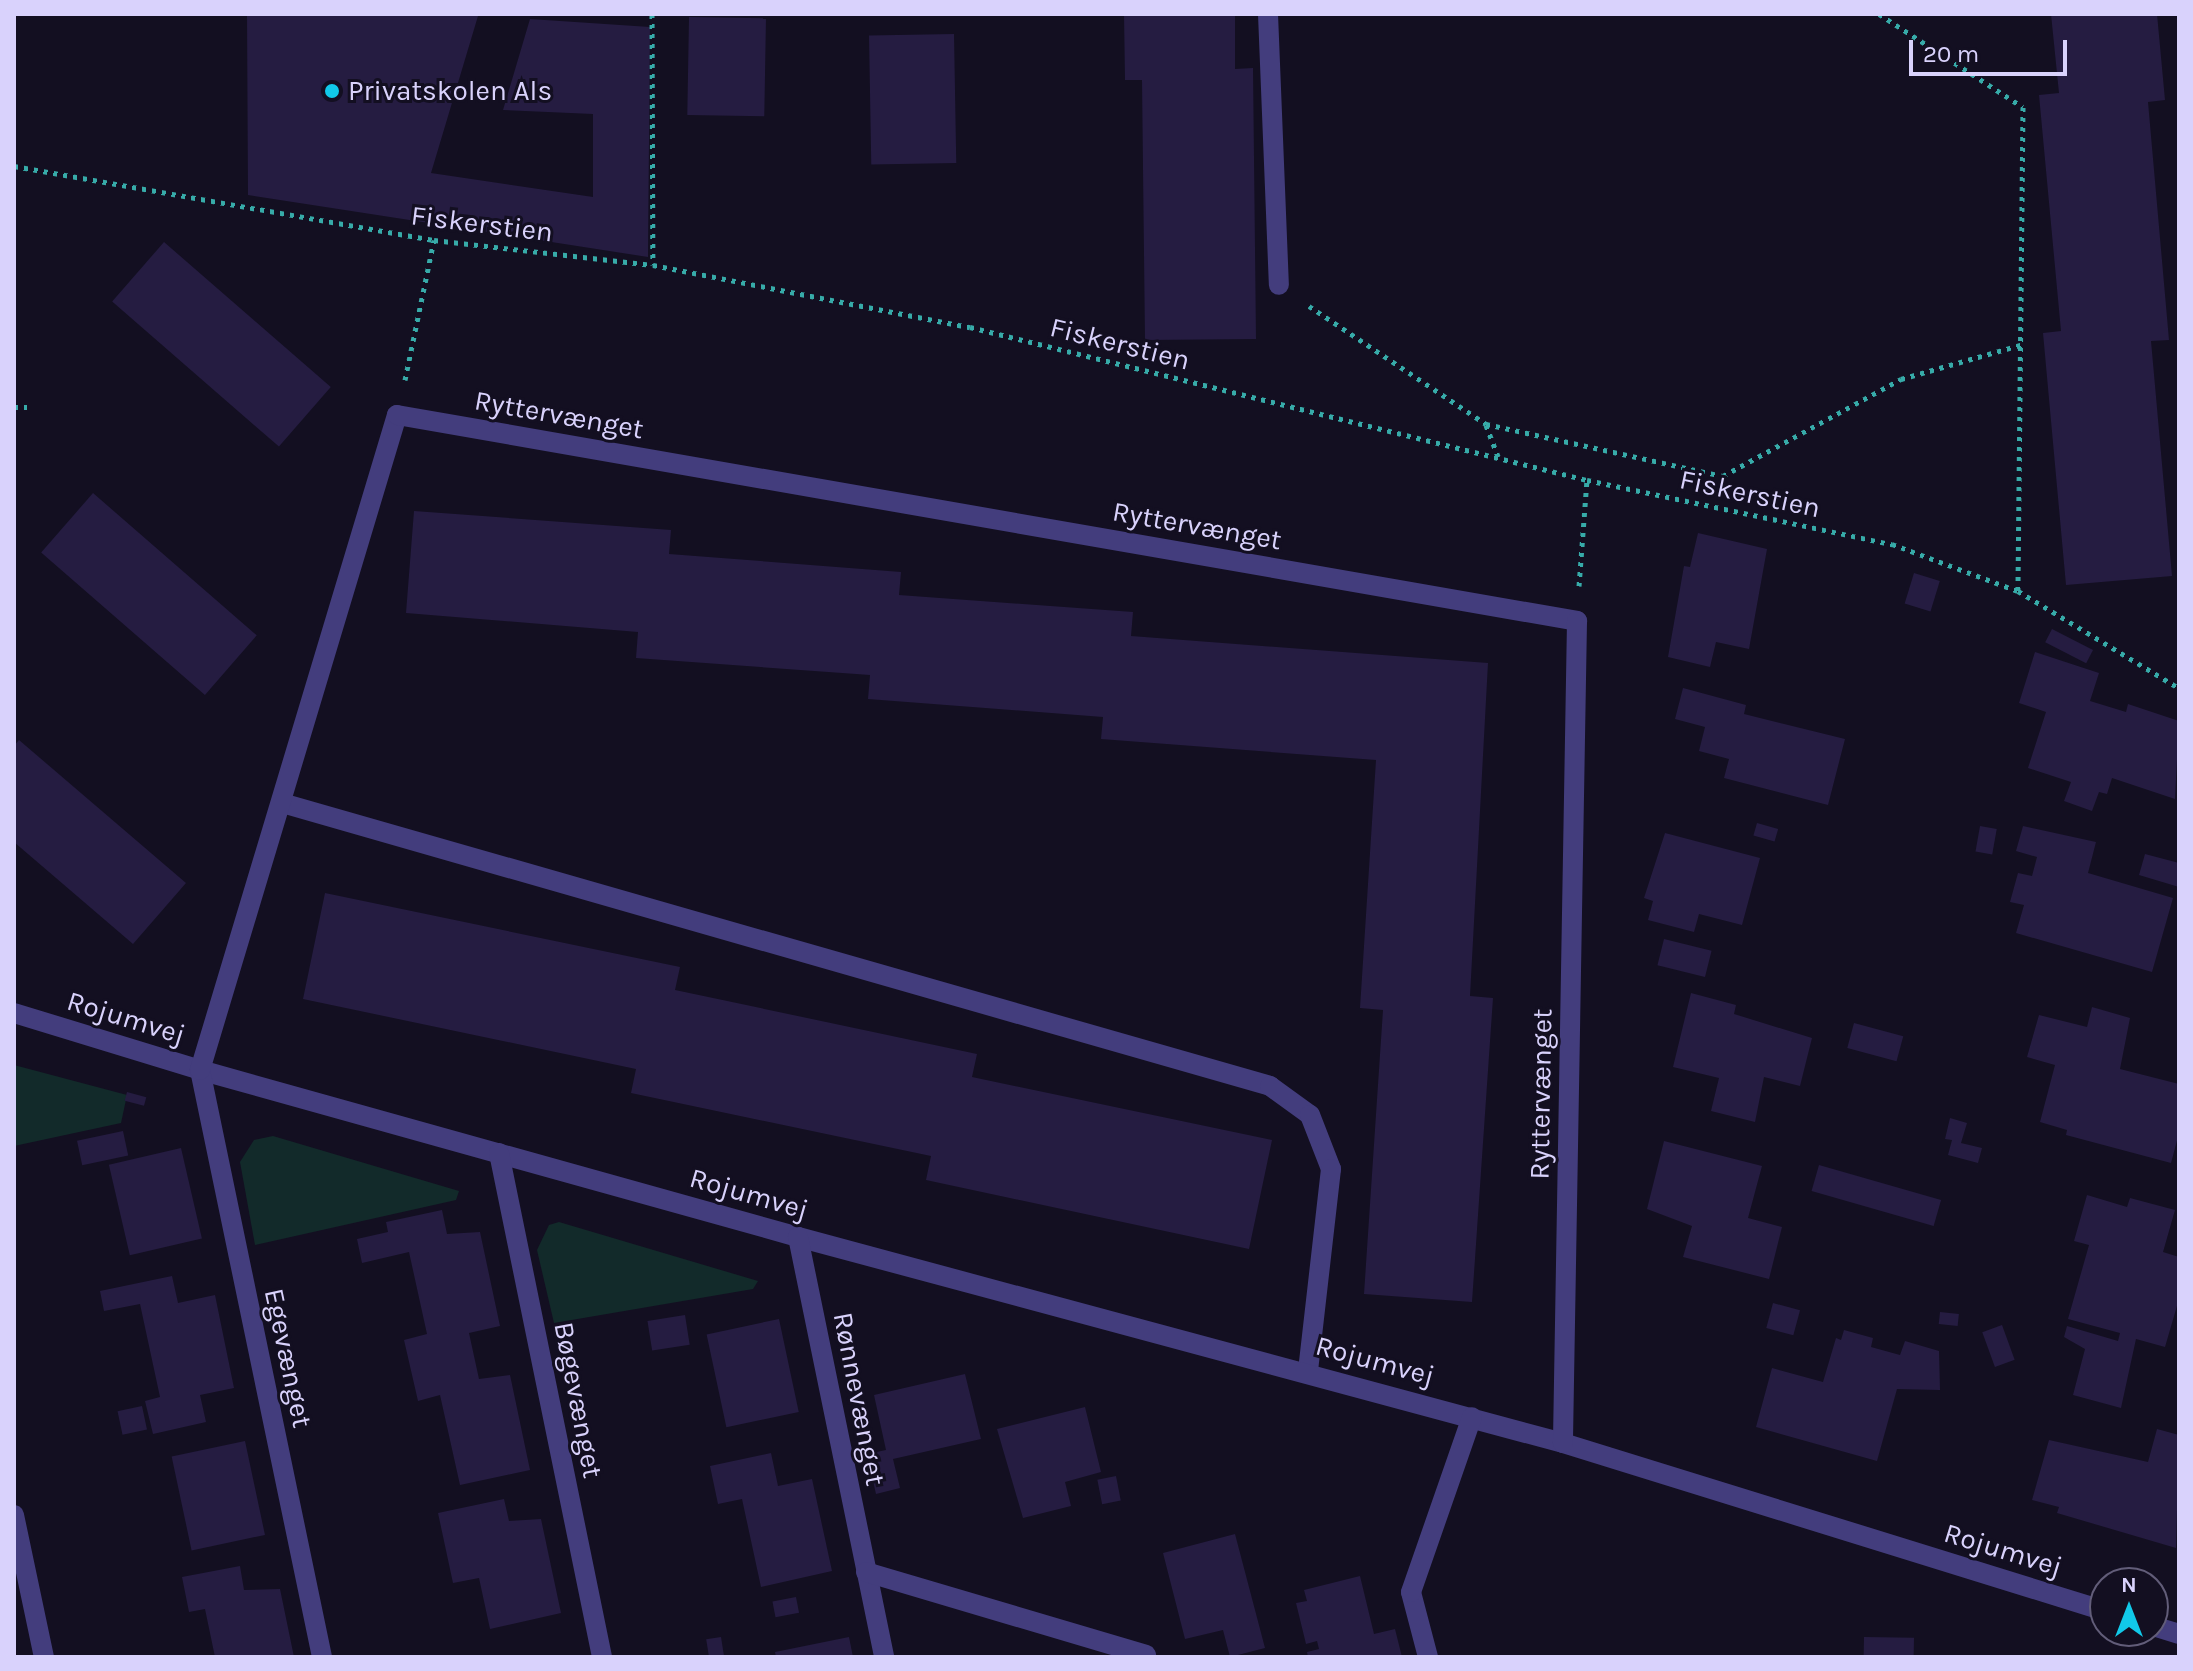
<!DOCTYPE html>
<html>
<head>
<meta charset="utf-8">
<style>
	body { margin:0 }
	#map { position:relative; width:2193px; height:1671px; overflow:hidden; background:#130f21; font-family:Karla,sans-serif }
	div>[style] { position:absolute }
	.green>* { inset:0; background:#122a2a }
	.building>* { inset:0; background:#251c41; transform-origin:0 0 }
	.path>* { height:5px; margin-top:-2.5px; transform-origin:0; background:repeating-linear-gradient(90deg,#37aba9 0 4px,transparent 0 10px) }
	.minor>* { height:20px; margin:-10px; padding:0 10px; transform-origin:10px; border-radius:10px; background:#433d7d }
	.dots>* { width:22px; height:22px; translate:-50% -50%; box-sizing:border-box; border:4px solid #130f21; border-radius:50% }
	span { translate:-50% -50%; white-space:nowrap; text-align:center; line-height:1.15; -webkit-text-stroke:6px #130f21; paint-order:stroke }
	.poi-label { font-size:28px; color:#d9d2fc }
	.left { translate:0 -50%; text-align:left }
	.street-label { font-size:28px; color:#d9d2fc }
	.frame { position:absolute; inset:0; border:16px solid #d9d2fc; pointer-events:none }
	.north { position:absolute; left:2089px; top:1567px; width:80px; height:80px; box-sizing:border-box; background:#130f21; border:2px solid #625d79; border-radius:50%; rotate:0deg; font-size:22px; font-weight:700; line-height:32px; text-align:center; color:#d9d2fc }
	.north::after { content:''; display:block; margin:auto; width:28px; height:36px; background:#11c9e9; clip-path:polygon(50% 0,100% 100%,50% 72%,0 100%) }
	.scale { position:absolute; left:1909px; top:40px; width:158px; height:36px; box-sizing:border-box; border:4px solid #d9d2fc; border-top:0; padding-left:10px; font-size:24px; line-height:28px; white-space:nowrap; color:#d9d2fc; -webkit-text-stroke:6px #130f21; paint-order:stroke }
</style>
</head>
<body>
<div id="map">
	<div class="green">
		<i style="clip-path:polygon(14px 1065px,127px 1095px,121px 1123px,14px 1146px)"></i>
		<i style="clip-path:polygon(273px 1136px,459px 1191px,456px 1200px,255px 1245px,240px 1162px,254px 1140px)"></i>
		<i style="clip-path:polygon(559px 1222px,758px 1281px,753px 1289px,554px 1323px,537px 1250px,549px 1225px)"></i>
	</div>
	<div class="building">
		<i style="clip-path:polygon(247px 14px,478px 16px,431px 173px,593px 197px,593px 114px,503px 110px,530px 19px,650px 27px,648px 257px,248px 195px)"></i>
		<i style="clip-path:polygon(1124px 14px,1235px 14px,1235px 69px,1253px 68px,1256px 339px,1145px 340px,1142px 80px,1125px 80px)"></i>
		<i style="clip-path:polygon(2051px 14px,2157px 14px,2165px 100px,2148px 102px,2169px 340px,2151px 341px,2172px 576px,2066px 585px,2043px 333px,2061px 331px,2039px 95px,2059px 93px)"></i>
		<i style="left:689px;top:17px;width:77px;height:98px;rotate:1deg"></i>
		<i style="left:954px;top:34px;width:129px;height:85px;rotate:89deg"></i>
		<i style="left:164px;top:242px;width:221px;height:79px;rotate:41deg"></i>
		<i style="left:93px;top:493px;width:217px;height:79px;rotate:41deg"></i>
		<i style="clip-path:polygon(414px 511px,671px 530px,669px 554px,901px 572px,899px 595px,1133px 612px,1131px 636px,1488px 663px,1470px 996px,1493px 998px,1472px 1302px,1364px 1294px,1383px 1010px,1360px 1008px,1376px 760px,1101px 739px,1103px 717px,868px 699px,870px 675px,636px 658px,638px 632px,406px 613px)"></i>
		<i style="clip-path:polygon(1698px 533px,1767px 549px,1749px 649px,1716px 642px,1710px 667px,1668px 657px,1684px 566px,1690px 567px)"></i>
		<i style="left:1914px;top:573px;width:27px;height:32px;rotate:17deg"></i>
		<i style="left:2052px;top:629px;width:46px;height:15px;rotate:27deg"></i>
		<i style="clip-path:polygon(2035px 652px,2099px 673px,2090px 701px,2126px 712px,2128px 704px,2179px 721px,2175px 799px,2112px 778px,2107px 794px,2099px 792px,2092px 811px,2064px 801px,2071px 782px,2028px 768px,2046px 712px,2019px 703px)"></i>
		<i style="clip-path:polygon(1683px 688px,1746px 705px,1744px 714px,1845px 739px,1828px 805px,1724px 778px,1729px 759px,1699px 751px,1705px 727px,1675px 719px)"></i>
		<i style="clip-path:polygon(19px 740px,186px 883px,133px 944px,14px 842px,14px 746px)"></i>
		<i style="left:1757px;top:823px;width:22px;height:13px;rotate:16deg"></i>
		<i style="left:1980px;top:826px;width:17px;height:26px;rotate:10deg"></i>
		<i style="clip-path:polygon(2023px 826px,2096px 842px,2088px 873px,2173px 898px,2152px 972px,2016px 933px,2024px 905px,2010px 902px,2018px 873px,2032px 876px,2037px 857px,2016px 851px)"></i>
		<i style="clip-path:polygon(1665px 833px,1760px 858px,1742px 925px,1699px 914px,1694px 932px,1648px 920px,1653px 901px,1644px 898px)"></i>
		<i style="clip-path:polygon(2145px 854px,2179px 863px,2179px 887px,2139px 875px)"></i>
		<i style="clip-path:polygon(325px 893px,680px 967px,675px 990px,977px 1054px,972px 1077px,1272px 1140px,1249px 1249px,926px 1180px,931px 1156px,631px 1093px,636px 1069px,303px 999px)"></i>
		<i style="left:1664px;top:939px;width:49px;height:27px;rotate:14deg"></i>
		<i style="clip-path:polygon(1691px 993px,1736px 1005px,1734px 1014px,1812px 1038px,1800px 1086px,1764px 1077px,1755px 1122px,1711px 1111px,1719px 1078px,1673px 1067px)"></i>
		<i style="clip-path:polygon(2092px 1007px,2130px 1018px,2120px 1069px,2179px 1084px,2179px 1133px,2171px 1163px,2066px 1135px,2067px 1130px,2040px 1122px,2055px 1065px,2027px 1057px,2039px 1015px,2087px 1027px)"></i>
		<i style="left:1854px;top:1023px;width:51px;height:26px;rotate:15deg"></i>
		<i style="left:127px;top:1092px;width:20px;height:9px;rotate:15deg"></i>
		<i style="clip-path:polygon(1950px 1118px,1967px 1123px,1961px 1143px,1982px 1148px,1978px 1163px,1948px 1155px,1952px 1140px,1945px 1139px)"></i>
		<i style="left:123px;top:1131px;width:25px;height:47px;rotate:78deg"></i>
		<i style="clip-path:polygon(1664px 1141px,1762px 1166px,1748px 1218px,1782px 1227px,1769px 1279px,1683px 1257px,1692px 1226px,1647px 1209px)"></i>
		<i style="left:181px;top:1148px;width:93px;height:74px;rotate:77deg"></i>
		<i style="left:1819px;top:1165px;width:127px;height:27px;rotate:16deg"></i>
		<i style="clip-path:polygon(2087px 1195px,2127px 1207px,2130px 1198px,2175px 1210px,2163px 1252px,2179px 1257px,2179px 1299px,2165px 1347px,2136px 1339px,2121px 1408px,2073px 1395px,2085px 1349px,2064px 1337px,2067px 1326px,2118px 1341px,2120px 1333px,2068px 1319px,2089px 1245px,2074px 1241px)"></i>
		<i style="clip-path:polygon(442px 1210px,447px 1234px,480px 1232px,500px 1326px,469px 1333px,479px 1379px,510px 1375px,530px 1470px,460px 1485px,440px 1395px,418px 1401px,404px 1340px,427px 1334px,409px 1252px,362px 1263px,357px 1239px,388px 1232px,386px 1222px)"></i>
		<i style="clip-path:polygon(172px 1276px,178px 1303px,215px 1295px,234px 1388px,200px 1395px,206px 1422px,153px 1434px,145px 1401px,160px 1397px,140px 1304px,104px 1311px,100px 1291px)"></i>
		<i style="left:1773px;top:1303px;width:28px;height:26px;rotate:15deg"></i>
		<i style="left:1940px;top:1312px;width:19px;height:12px;rotate:6deg"></i>
		<i style="left:685px;top:1315px;width:30px;height:38px;rotate:81deg"></i>
		<i style="left:779px;top:1319px;width:95px;height:74px;rotate:78deg"></i>
		<i style="left:2002px;top:1325px;width:37px;height:21px;rotate:70deg"></i>
		<i style="clip-path:polygon(1844px 1330px,1873px 1338px,1871px 1347px,1900px 1355px,1905px 1341px,1939px 1351px,1940px 1390px,1897px 1389px,1877px 1461px,1756px 1427px,1772px 1368px,1823px 1382px,1836px 1338px,1841px 1340px)"></i>
		<i style="clip-path:polygon(965px 1374px,981px 1439px,893px 1459px,900px 1488px,876px 1494px,867px 1454px,886px 1450px,874px 1395px)"></i>
		<i style="left:142px;top:1406px;width:24px;height:25px;rotate:78deg"></i>
		<i style="clip-path:polygon(1085px 1407px,1101px 1472px,1065px 1482px,1071px 1506px,1023px 1518px,997px 1429px)"></i>
		<i style="clip-path:polygon(2157px 1429px,2179px 1435px,2176px 1548px,2057px 1513px,2059px 1507px,2032px 1500px,2049px 1440px,2148px 1462px)"></i>
		<i style="left:245px;top:1441px;width:96px;height:75px;rotate:78deg"></i>
		<i style="clip-path:polygon(771px 1453px,778px 1486px,812px 1479px,832px 1571px,761px 1587px,742px 1499px,718px 1504px,710px 1466px)"></i>
		<i style="left:1116px;top:1476px;width:25px;height:19px;rotate:79deg"></i>
		<i style="clip-path:polygon(504px 1499px,509px 1521px,541px 1519px,561px 1613px,490px 1629px,479px 1578px,453px 1583px,438px 1513px)"></i>
		<i style="clip-path:polygon(1235px 1534px,1265px 1648px,1230px 1657px,1223px 1630px,1185px 1639px,1163px 1553px)"></i>
		<i style="clip-path:polygon(240px 1566px,244px 1590px,280px 1589px,294px 1657px,215px 1657px,205px 1609px,189px 1612px,182px 1577px)"></i>
		<i style="clip-path:polygon(1360px 1576px,1374px 1634px,1395px 1629px,1402px 1657px,1308px 1657px,1307px 1652px,1319px 1649px,1317px 1641px,1306px 1644px,1296px 1603px,1307px 1601px,1304px 1590px)"></i>
		<i style="left:796px;top:1597px;width:16px;height:24px;rotate:79deg"></i>
		<i style="left:721px;top:1637px;width:19px;height:15px;rotate:81deg"></i>
		<i style="clip-path:polygon(849px 1637px,853px 1657px,776px 1657px,775px 1652px)"></i>
		<i style="left:1864px;top:1637px;width:50px;height:20px;rotate:1deg"></i>
	</div>
	<div class="path">
		<i style="left:652px;top:14px;width:251px;rotate:89.8deg"></i>
		<i style="left:1879px;top:14px;width:171px;rotate:32.9deg"></i>
		<i style="left:2023px;top:107px;width:484px;rotate:90.6deg"></i>
		<i style="left:14px;top:166px;width:426px;rotate:10deg"></i>
		<i style="left:434px;top:240px;width:220px;rotate:6.5deg"></i>
		<i style="left:653px;top:265px;width:323px;rotate:11.1deg"></i>
		<i style="left:970px;top:327px;width:636px;rotate:13.93deg"></i>
		<i style="left:1587px;top:480px;width:312px;rotate:11.9deg"></i>
		<i style="left:1892px;top:544px;width:134px;rotate:20.5deg"></i>
		<i style="left:2018px;top:591px;width:188px;rotate:31.1deg"></i>
		<i style="left:1309px;top:306px;width:213px;rotate:33.7deg"></i>
		<i style="left:1486px;top:424px;width:243px;rotate:12.4deg"></i>
		<i style="left:1723px;top:476px;width:203px;rotate:-28.6deg"></i>
		<i style="left:1901px;top:379px;width:128px;rotate:-15.9deg"></i>
		<i style="left:405px;top:380px;width:143px;rotate:-78.3deg"></i>
		<i style="left:14px;top:407px;width:13px"></i>
		<i style="left:1486px;top:425px;width:34px;rotate:69deg"></i>
		<i style="left:1579px;top:586px;width:106px;rotate:-85.7deg"></i>
	</div>
	<div class="minor">
		<i style="left:1268px;top:14px;width:271px;rotate:87.7deg"></i>
		<i style="left:282px;top:803px;width:1028px;rotate:15.98deg"></i>
		<i style="left:1270px;top:1086px;width:49px;rotate:35.9deg"></i>
		<i style="left:1310px;top:1115px;width:58px;rotate:68.7deg"></i>
		<i style="left:1331px;top:1169px;width:204px;rotate:96.5deg"></i>
		<i style="left:14px;top:1013px;width:195px;rotate:17deg"></i>
		<i style="left:200px;top:1070px;width:621px;rotate:15.6deg"></i>
		<i style="left:798px;top:1237px;width:792px;rotate:15.07deg"></i>
		<i style="left:1563px;top:1443px;width:567px;rotate:17.22deg"></i>
		<i style="left:499px;top:1153px;width:514px;rotate:78.45deg"></i>
		<i style="left:798px;top:1237px;width:429px;rotate:78.4deg"></i>
		<i style="left:14px;top:1515px;width:145px;rotate:78.1deg"></i>
		<i style="left:866px;top:1572px;width:292px;rotate:16.5deg"></i>
		<i style="left:2153px;top:1626px;width:27px;rotate:17deg"></i>
		<i style="left:322px;top:1657px;width:600px;rotate:-101.74deg"></i>
		<i style="left:200px;top:1070px;width:684px;rotate:-73.26deg"></i>
		<i style="left:397px;top:415px;width:1198px;rotate:9.9deg"></i>
		<i style="left:1577px;top:621px;width:822px;rotate:90.98deg"></i>
		<i style="left:1428px;top:1657px;width:67px;rotate:-104.7deg"></i>
		<i style="left:1411px;top:1592px;width:185px;rotate:-70.8deg"></i>
	</div>
	<div class="dots">
		<i style="left:332px;top:91px;background:#11c9e9"></i>
	</div>
	<div class="poi-label">
		<span class="left" style="left:348px;top:91px">Privatskolen Als</span>
	</div>
	<div class="street-label">
		<span style="left:482px;top:224px;rotate:7deg">Fiskerstien</span>
		<span style="left:1120px;top:344px;rotate:14deg">Fiskerstien</span>
		<span style="left:559px;top:415px;rotate:10deg">Ryttervænget</span>
		<span style="left:1750px;top:494px;rotate:12deg">Fiskerstien</span>
		<span style="left:1197px;top:526px;rotate:10deg">Ryttervænget</span>
		<span style="left:126px;top:1018px;rotate:17deg">Rojumvej</span>
		<span style="left:1541px;top:1094px;rotate:-89deg">Ryttervænget</span>
		<span style="left:749px;top:1194px;rotate:16deg">Rojumvej</span>
		<span style="left:288px;top:1358px;rotate:78deg">Egevænget</span>
		<span style="left:1375px;top:1361px;rotate:15deg">Rojumvej</span>
		<span style="left:859px;top:1399px;rotate:79deg">Rønnevænget</span>
		<span style="left:578px;top:1400px;rotate:79deg">Bøgevænget</span>
		<span style="left:2003px;top:1550px;rotate:17deg">Rojumvej</span>
	</div>
	<div class="frame"></div>
	<div class="north">N</div>
	<div class="scale">20 m</div>
</div>
</body>
</html>
